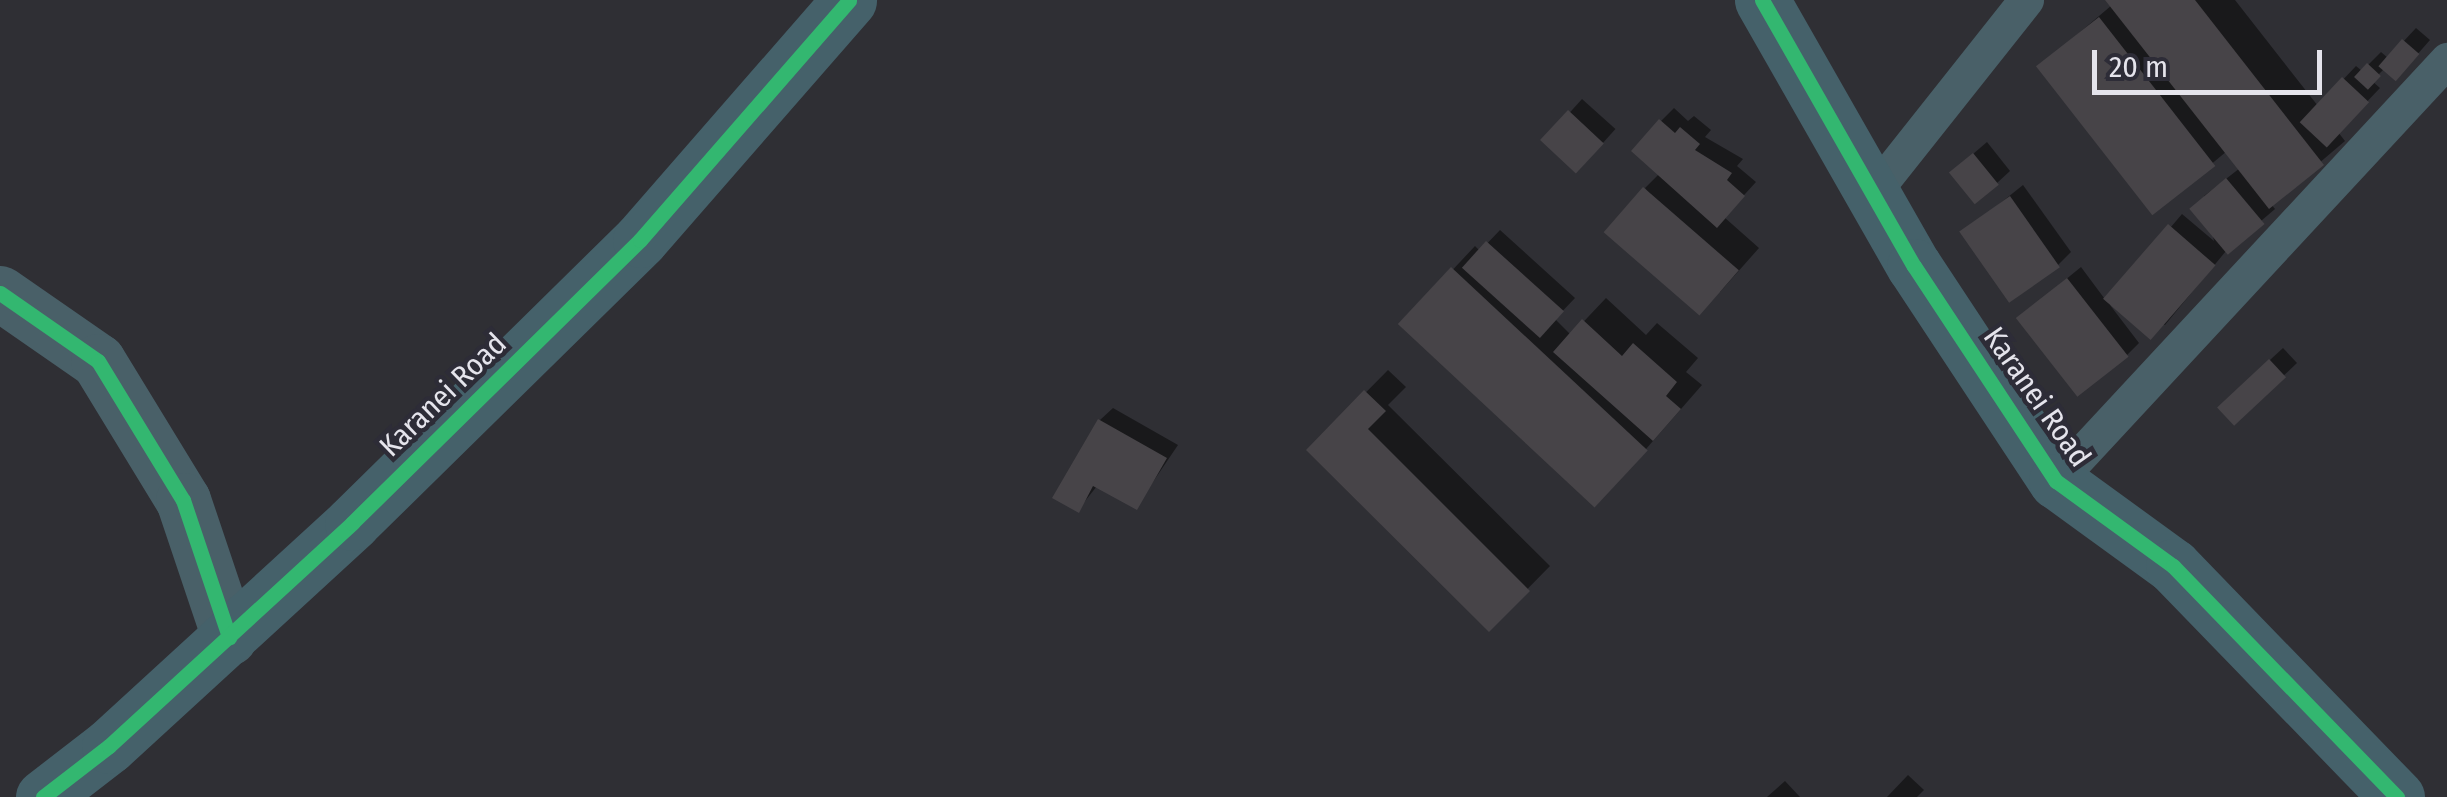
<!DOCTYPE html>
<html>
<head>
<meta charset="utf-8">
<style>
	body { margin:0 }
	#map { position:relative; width:2447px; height:797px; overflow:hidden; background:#2f2f34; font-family:"Fira Sans Condensed",sans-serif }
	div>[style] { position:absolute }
	.shadow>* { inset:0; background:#0007; transform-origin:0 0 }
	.building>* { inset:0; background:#474448; transform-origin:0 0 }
	.lane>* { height:35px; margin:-17.5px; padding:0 17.5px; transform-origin:17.5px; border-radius:17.5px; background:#496068 }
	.street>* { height:55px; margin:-27.5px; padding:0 27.5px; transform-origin:27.5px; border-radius:27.5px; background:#496068 }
	.secondary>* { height:55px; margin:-27.5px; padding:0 27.5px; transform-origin:27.5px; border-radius:27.5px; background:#45616a }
	.cycleway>* { height:15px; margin:-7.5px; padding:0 7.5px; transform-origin:7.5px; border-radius:7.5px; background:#33b770 }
	span { translate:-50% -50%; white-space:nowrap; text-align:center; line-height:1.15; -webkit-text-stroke:9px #2d2c37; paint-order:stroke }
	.street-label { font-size:30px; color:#e5e4ec }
	.scale { position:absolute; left:2092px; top:50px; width:230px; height:45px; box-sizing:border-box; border:5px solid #e5e4ec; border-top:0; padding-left:12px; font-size:30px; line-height:35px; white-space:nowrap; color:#e5e4ec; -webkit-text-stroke:8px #2d2c37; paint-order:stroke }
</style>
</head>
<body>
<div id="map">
	<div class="shadow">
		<i style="clip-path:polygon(2108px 0,2235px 0,2318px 106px,2356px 66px,2362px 71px,2381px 52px,2388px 58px,2416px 28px,2430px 40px,2408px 65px,2385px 68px,2372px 81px,2380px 88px,2338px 132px,2345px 141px,2271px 204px,2275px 209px,2226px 251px,2165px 325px,2110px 305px,2139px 343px,2127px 355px,2032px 307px,2081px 267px,2107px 302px,2182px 214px,2214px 241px,2204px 196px,2240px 168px,2227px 151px,2154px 212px,2040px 66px,2112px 5px)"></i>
		<i style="left:1582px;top:99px;width:45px;height:56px;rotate:42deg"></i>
		<i style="clip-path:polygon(1674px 108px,1688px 121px,1694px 116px,1711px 130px,1705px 137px,1743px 159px,1737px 166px,1756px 182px,1724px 217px,1759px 248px,1720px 292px,1645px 188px,1660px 173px,1661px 121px)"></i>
		<i style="clip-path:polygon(1987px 142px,2010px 171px,1997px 183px,1952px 172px)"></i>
		<i style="clip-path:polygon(2023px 185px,2071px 252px,2058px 265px,1963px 233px)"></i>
		<i style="clip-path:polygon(1500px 230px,1575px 298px,1555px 319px,1571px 335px,1606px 298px,1646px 335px,1657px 323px,1698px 358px,1686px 372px,1702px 385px,1618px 481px,1402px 324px,1475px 246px,1480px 251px)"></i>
		<i style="clip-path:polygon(2283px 348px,2297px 363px,2235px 422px,2233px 394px)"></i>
		<i style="clip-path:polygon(1388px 370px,1406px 387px,1388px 405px,1550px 566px,1489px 628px,1309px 450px)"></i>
		<i style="clip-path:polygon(1113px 408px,1178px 445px,1136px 507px,1097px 486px,1078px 510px,1100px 420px)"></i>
		<i style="clip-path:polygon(1908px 775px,1924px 790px,1917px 797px,1887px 797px)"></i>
		<i style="clip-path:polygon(1785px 781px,1800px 797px,1767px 797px)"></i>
	</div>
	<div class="building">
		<i style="clip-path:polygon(2105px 0,2195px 0,2324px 165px,2269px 209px)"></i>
		<i style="left:2099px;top:17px;width:189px;height:80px;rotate:52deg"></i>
		<i style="left:2402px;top:39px;width:23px;height:36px;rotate:41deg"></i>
		<i style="left:2367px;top:63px;width:19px;height:19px;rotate:43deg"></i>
		<i style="left:2342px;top:77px;width:37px;height:62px;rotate:43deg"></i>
		<i style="left:1568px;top:110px;width:49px;height:41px;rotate:43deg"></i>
		<i style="clip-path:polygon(1659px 119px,1675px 133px,1680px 127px,1700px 144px,1695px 150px,1732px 173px,1727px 180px,1745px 196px,1717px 228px,1631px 151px)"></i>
		<i style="left:1973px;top:153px;width:41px;height:31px;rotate:51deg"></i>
		<i style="left:2226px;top:178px;width:60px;height:48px;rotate:50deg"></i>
		<i style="left:1643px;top:187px;width:127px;height:60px;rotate:41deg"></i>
		<i style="left:2010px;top:196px;width:87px;height:62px;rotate:55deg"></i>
		<i style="left:2168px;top:224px;width:63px;height:99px;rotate:41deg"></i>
		<i style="left:1486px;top:241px;width:105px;height:36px;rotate:42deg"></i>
		<i style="left:1451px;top:267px;width:269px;height:78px;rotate:43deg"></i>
		<i style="left:2067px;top:278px;width:100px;height:65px;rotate:52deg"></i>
		<i style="clip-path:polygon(1582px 319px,1622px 356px,1633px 343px,1677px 382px,1666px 396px,1681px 409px,1653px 441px,1553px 352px)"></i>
		<i style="left:2269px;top:359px;width:25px;height:71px;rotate:47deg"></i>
		<i style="clip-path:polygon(1364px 390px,1386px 411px,1368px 429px,1530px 591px,1489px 632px,1306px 450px)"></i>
		<i style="clip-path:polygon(1098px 419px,1167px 458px,1137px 510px,1093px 486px,1079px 513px,1052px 498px)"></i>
	</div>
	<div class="lane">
		<i style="left:1872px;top:194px;width:248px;rotate:-51.6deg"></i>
		<i style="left:2056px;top:481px;width:575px;rotate:-47.12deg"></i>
	</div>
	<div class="street">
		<i style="left:0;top:293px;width:119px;rotate:34.8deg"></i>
		<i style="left:98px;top:361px;width:163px;rotate:58.6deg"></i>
		<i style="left:183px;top:500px;width:145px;rotate:71.4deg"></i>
	</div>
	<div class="secondary">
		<i style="left:1762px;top:0;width:306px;rotate:60.3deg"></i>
		<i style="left:1914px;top:266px;width:258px;rotate:56.6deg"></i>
		<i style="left:2056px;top:481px;width:145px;rotate:36deg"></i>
		<i style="left:2173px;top:566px;width:322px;rotate:45.9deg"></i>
		<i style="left:43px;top:797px;width:83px;rotate:-37.7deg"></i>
		<i style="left:109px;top:746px;width:330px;rotate:-42.5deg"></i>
		<i style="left:352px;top:523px;width:404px;rotate:-44.5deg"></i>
		<i style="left:640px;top:240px;width:318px;rotate:-48.9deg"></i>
	</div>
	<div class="cycleway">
		<i style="left:1762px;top:0;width:306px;rotate:60.3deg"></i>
		<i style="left:1914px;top:266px;width:258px;rotate:56.6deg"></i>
		<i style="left:2056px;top:481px;width:145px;rotate:36deg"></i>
		<i style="left:2173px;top:566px;width:322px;rotate:45.9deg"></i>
		<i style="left:0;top:293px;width:119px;rotate:34.8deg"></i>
		<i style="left:98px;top:361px;width:163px;rotate:58.6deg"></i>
		<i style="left:183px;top:500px;width:145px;rotate:71.4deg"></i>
		<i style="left:43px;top:797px;width:83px;rotate:-37.7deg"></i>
		<i style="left:109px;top:746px;width:330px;rotate:-42.5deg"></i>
		<i style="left:352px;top:523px;width:404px;rotate:-44.5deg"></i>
		<i style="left:640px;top:240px;width:318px;rotate:-48.9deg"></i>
	</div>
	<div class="street-label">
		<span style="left:443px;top:395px;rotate:-44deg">Karanei Road</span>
		<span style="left:2037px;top:397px;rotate:55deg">Karanei Road</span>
	</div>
	<div class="scale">20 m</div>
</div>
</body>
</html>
